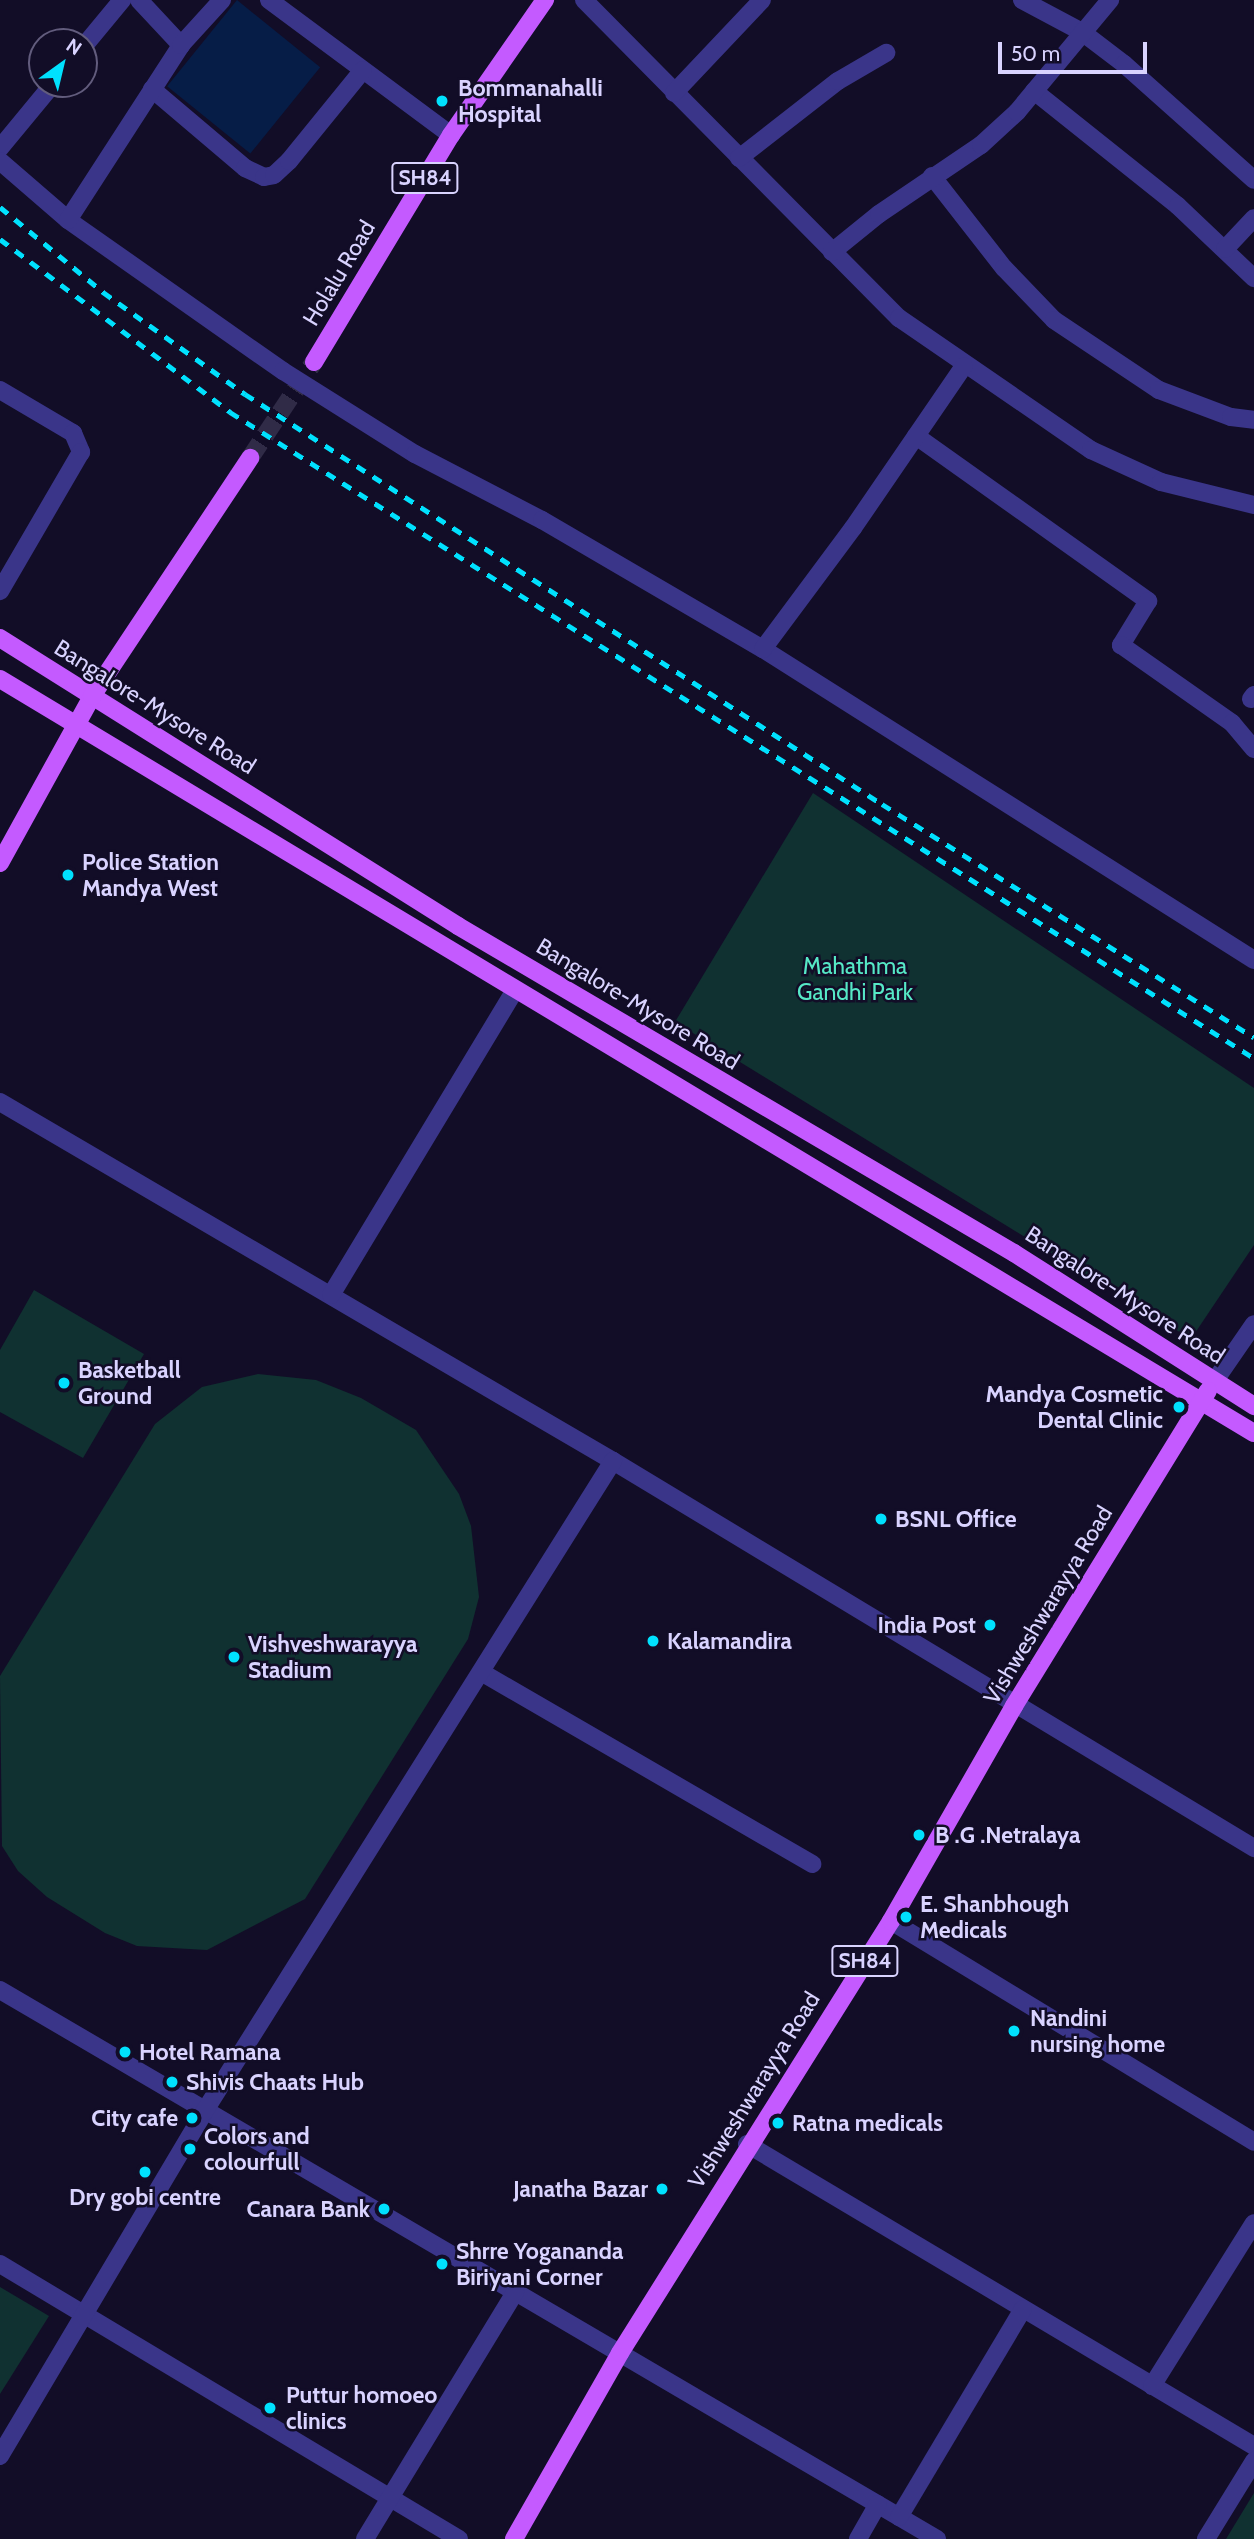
<!DOCTYPE html>
<html>
<head>
<meta charset="utf-8">
<style>
	body { margin:0 }
	#map { position:relative; width:1254px; height:2539px; overflow:hidden; background:#120d27; font-family:Cabin,sans-serif }
	div>[style] { position:absolute }
	.green>* { inset:0; background:#103131 }
	.water>* { inset:0; background:#061d47; transform-origin:0 0 }
	.major-tunnel>* { height:18px; margin-top:-9px; transform-origin:0; background:repeating-linear-gradient(90deg,#302b47 0 18px,transparent 0 27px) }
	.minor>* { height:18px; margin:-9px; padding:0 9px; transform-origin:9px; border-radius:9px; background:#3a3589 }
	.major>* { height:18px; margin:-9px; padding:0 9px; transform-origin:9px; border-radius:9px; background:#c45aff }
	.rail>* { height:5px; margin-top:-2.5px; transform-origin:0; background:repeating-linear-gradient(90deg,#00e1fe 0 10px,transparent 0 19px) }
	.dots>* { width:19px; height:19px; translate:-50% -50%; box-sizing:border-box; border:4px solid #120d27; border-radius:50% }
	span { translate:-50% -50%; white-space:nowrap; text-align:center; line-height:1.15; -webkit-text-stroke:5px #120d27; paint-order:stroke }
	.shield-label span { padding:2px 5px; background:#120d27; border:2px solid; border-radius:5px; -webkit-text-stroke-width:0 }
	.shield-label { font-size:21px; color:#d9d3ff; font-weight:700 }
	.poi-label { font-size:23px; color:#d9d3ff; font-weight:700 }
	.left { translate:0 -50%; text-align:left }
	.right { translate:-100% -50%; text-align:right }
	.street-label { font-size:23px; color:#d9d3ff }
	.park-label { font-size:23px; color:#56e8c6 }
	.north { position:absolute; left:28px; top:28px; width:70px; height:70px; box-sizing:border-box; background:#120d27; border:2px solid #625c7d; border-radius:50%; rotate:34deg; font-size:19px; font-weight:700; line-height:28px; text-align:center; color:#d9d3ff }
	.north::after { content:''; display:block; margin:auto; width:24px; height:32px; background:#00e1fe; clip-path:polygon(50% 0,100% 100%,50% 72%,0 100%) }
	.scale { position:absolute; left:998px; top:42px; width:149px; height:32px; box-sizing:border-box; border:4px solid #d9d3ff; border-top:0; padding-left:9px; font-size:21px; line-height:24px; white-space:nowrap; color:#d9d3ff; -webkit-text-stroke:5px #120d27; paint-order:stroke }
</style>
</head>
<body>
<div id="map">
	<div class="green">
		<i style="clip-path:polygon(813px 793px,1254px 1088px,1254px 1245px,1191px 1339px,675px 1022px)"></i>
		<i style="clip-path:polygon(34px 1290px,144px 1354px,83px 1458px,0 1412px,0 1350px)"></i>
		<i style="clip-path:polygon(258px 1374px,316px 1380px,361px 1398px,416px 1430px,459px 1494px,471px 1526px,479px 1597px,468px 1639px,305px 1899px,207px 1950px,137px 1946px,105px 1933px,47px 1897px,18px 1871px,2px 1846px,0 1676px,155px 1424px,202px 1387px)"></i>
		<i style="clip-path:polygon(0 2287px,49px 2316px,0 2394px)"></i>
		<i style="clip-path:polygon(1254px 2493px,1254px 2539px,1226px 2539px)"></i>
	</div>
	<div class="water">
		<i style="left:237px;top:0;width:107px;height:111px;rotate:39deg"></i>
	</div>
	<div class="major-tunnel">
		<i style="left:250px;top:458px;width:115px;rotate:-56.3deg"></i>
	</div>
	<div class="minor">
		<i style="left:139px;top:0;width:62px;rotate:47deg"></i>
		<i style="left:269px;top:0;width:227px;rotate:36.6deg"></i>
		<i style="left:584px;top:0;width:448px;rotate:45.3deg"></i>
		<i style="left:899px;top:318px;width:233px;rotate:34.5deg"></i>
		<i style="left:1091px;top:450px;width:77px;rotate:24.6deg"></i>
		<i style="left:1161px;top:482px;width:96px;rotate:13.9deg"></i>
		<i style="left:1022px;top:0;width:68px;rotate:28.1deg"></i>
		<i style="left:1082px;top:32px;width:53px;rotate:37.3deg"></i>
		<i style="left:1124px;top:64px;width:174px;rotate:41.7deg"></i>
		<i style="left:84px;top:46px;width:60px;rotate:-50.4deg"></i>
		<i style="left:152px;top:89px;width:122px;rotate:40.3deg"></i>
		<i style="left:245px;top:168px;width:21px;rotate:25deg"></i>
		<i style="left:264px;top:177px;width:10px;rotate:-11deg"></i>
		<i style="left:274px;top:175px;width:21px;rotate:-43deg"></i>
		<i style="left:289px;top:161px;width:117px;rotate:-50.9deg"></i>
		<i style="left:1034px;top:91px;width:184px;rotate:38.6deg"></i>
		<i style="left:1178px;top:206px;width:105px;rotate:43.5deg"></i>
		<i style="left:674px;top:93px;width:128px;rotate:-46.6deg"></i>
		<i style="left:0;top:148px;width:83px;rotate:-50.4deg"></i>
		<i style="left:739px;top:158px;width:125px;rotate:-37.9deg"></i>
		<i style="left:838px;top:81px;width:56px;rotate:-30.3deg"></i>
		<i style="left:0;top:161px;width:90px;rotate:40.9deg"></i>
		<i style="left:68px;top:220px;width:263px;rotate:35.1deg"></i>
		<i style="left:283px;top:371px;width:156px;rotate:32.2deg"></i>
		<i style="left:415px;top:454px;width:143px;rotate:27.5deg"></i>
		<i style="left:542px;top:520px;width:256px;rotate:30.3deg"></i>
		<i style="left:763px;top:649px;width:581px;rotate:32.35deg"></i>
		<i style="left:932px;top:176px;width:117px;rotate:52deg"></i>
		<i style="left:1004px;top:268px;width:72px;rotate:46.1deg"></i>
		<i style="left:1054px;top:320px;width:126px;rotate:33.7deg"></i>
		<i style="left:1159px;top:390px;width:77px;rotate:20.6deg"></i>
		<i style="left:1231px;top:417px;width:23px;rotate:7deg"></i>
		<i style="left:68px;top:220px;width:208px;rotate:-57.1deg"></i>
		<i style="left:181px;top:45px;width:61px;rotate:-47.7deg"></i>
		<i style="left:1225px;top:249px;width:42px;rotate:-46.9deg"></i>
		<i style="left:832px;top:252px;width:60px;rotate:-39deg"></i>
		<i style="left:879px;top:214px;width:123px;rotate:-34.1deg"></i>
		<i style="left:981px;top:145px;width:49px;rotate:-42.5deg"></i>
		<i style="left:1017px;top:112px;width:146px;rotate:-50.3deg"></i>
		<i style="left:0;top:390px;width:85px;rotate:30.5deg"></i>
		<i style="left:73px;top:433px;width:21px;rotate:67deg"></i>
		<i style="left:81px;top:452px;width:161px;rotate:120.2deg"></i>
		<i style="left:916px;top:436px;width:285px;rotate:35.4deg"></i>
		<i style="left:1148px;top:601px;width:52px;rotate:121.5deg"></i>
		<i style="left:1121px;top:645px;width:136px;rotate:35.1deg"></i>
		<i style="left:1232px;top:723px;width:34px;rotate:50deg"></i>
		<i style="left:763px;top:649px;width:151px;rotate:-53.4deg"></i>
		<i style="left:853px;top:528px;width:196px;rotate:-55.6deg"></i>
		<i style="left:1251px;top:699px;width:5px;rotate:-53deg"></i>
		<i style="left:0;top:1102px;width:710px;rotate:30.36deg"></i>
		<i style="left:613px;top:1461px;width:749px;rotate:31.12deg"></i>
		<i style="left:331px;top:1295px;width:356px;rotate:-58.9deg"></i>
		<i style="left:1214px;top:1382px;width:70px;rotate:-55.4deg"></i>
		<i style="left:481px;top:1672px;width:383px;rotate:30.1deg"></i>
		<i style="left:891px;top:1921px;width:425px;rotate:31.3deg"></i>
		<i style="left:0;top:1990px;width:1086px;rotate:30.37deg"></i>
		<i style="left:747px;top:2144px;width:590px;rotate:30.78deg"></i>
		<i style="left:0;top:2264px;width:535px;rotate:30.93deg"></i>
		<i style="left:1152px;top:2386px;width:192px;rotate:-58deg"></i>
		<i style="left:0;top:2456px;width:400px;rotate:-59.3deg"></i>
		<i style="left:204px;top:2112px;width:769px;rotate:-57.86deg"></i>
		<i style="left:899px;top:2517px;width:242px;rotate:-59.2deg"></i>
		<i style="left:365px;top:2539px;width:289px;rotate:-58.7deg"></i>
		<i style="left:858px;top:2539px;width:40px;rotate:-60.3deg"></i>
		<i style="left:1206px;top:2539px;width:92px;rotate:-58.4deg"></i>
	</div>
	<div class="major">
		<i style="left:314px;top:362px;width:265px;rotate:-58.9deg"></i>
		<i style="left:451px;top:135px;width:165px;rotate:-55.2deg"></i>
		<i style="left:0;top:638px;width:541px;rotate:32.16deg"></i>
		<i style="left:458px;top:926px;width:645px;rotate:30.46deg"></i>
		<i style="left:1014px;top:1253px;width:285px;rotate:32.5deg"></i>
		<i style="left:0;top:679px;width:1463px;rotate:31.02deg"></i>
		<i style="left:0;top:863px;width:191px;rotate:-61.1deg"></i>
		<i style="left:92px;top:696px;width:286px;rotate:-56.4deg"></i>
		<i style="left:514px;top:2539px;width:214px;rotate:-60.3deg"></i>
		<i style="left:620px;top:2353px;width:510px;rotate:-57.9deg"></i>
		<i style="left:891px;top:1921px;width:248px;rotate:-60.2deg"></i>
		<i style="left:1014px;top:1706px;width:370px;rotate:-58.4deg"></i>
	</div>
	<div class="rail">
		<i style="left:0;top:207px;width:134px;rotate:39.5deg"></i>
		<i style="left:103px;top:292px;width:175px;rotate:35.7deg"></i>
		<i style="left:245px;top:394px;width:758px;rotate:32.77deg"></i>
		<i style="left:882px;top:804px;width:439px;rotate:32.1deg"></i>
		<i style="left:0;top:239px;width:288px;rotate:36.9deg"></i>
		<i style="left:230px;top:412px;width:1211px;rotate:32.25deg"></i>
	</div>
	<div class="dots">
		<i style="left:442px;top:101px;background:#00e1fe"></i>
		<i style="left:68px;top:875px;background:#00e1fe"></i>
		<i style="left:64px;top:1383px;background:#00e1fe"></i>
		<i style="left:1179px;top:1407px;background:#00e1fe"></i>
		<i style="left:881px;top:1519px;background:#00e1fe"></i>
		<i style="left:990px;top:1625px;background:#00e1fe"></i>
		<i style="left:653px;top:1641px;background:#00e1fe"></i>
		<i style="left:234px;top:1657px;background:#00e1fe"></i>
		<i style="left:919px;top:1835px;background:#00e1fe"></i>
		<i style="left:906px;top:1917px;background:#00e1fe"></i>
		<i style="left:1014px;top:2031px;background:#00e1fe"></i>
		<i style="left:125px;top:2052px;background:#00e1fe"></i>
		<i style="left:172px;top:2082px;background:#00e1fe"></i>
		<i style="left:192px;top:2118px;background:#00e1fe"></i>
		<i style="left:778px;top:2123px;background:#00e1fe"></i>
		<i style="left:190px;top:2149px;background:#00e1fe"></i>
		<i style="left:145px;top:2172px;background:#00e1fe"></i>
		<i style="left:662px;top:2189px;background:#00e1fe"></i>
		<i style="left:384px;top:2209px;background:#00e1fe"></i>
		<i style="left:442px;top:2264px;background:#00e1fe"></i>
		<i style="left:270px;top:2408px;background:#00e1fe"></i>
	</div>
	<div class="shield-label">
		<span style="left:425px;top:178px">SH84</span>
		<span style="left:865px;top:1961px">SH84</span>
	</div>
	<div class="poi-label">
		<span class="left" style="left:458px;top:101px">Bommanahalli<br>Hospital</span>
		<span class="left" style="left:82px;top:875px">Police Station<br>Mandya West</span>
		<span class="left" style="left:78px;top:1383px">Basketball<br>Ground</span>
		<span class="right" style="left:1163px;top:1407px">Mandya Cosmetic<br>Dental Clinic</span>
		<span class="left" style="left:895px;top:1519px">BSNL Office</span>
		<span class="right" style="left:976px;top:1625px">India Post</span>
		<span class="left" style="left:667px;top:1641px">Kalamandira</span>
		<span class="left" style="left:248px;top:1657px">Vishveshwarayya<br>Stadium</span>
		<span class="left" style="left:935px;top:1835px">B .G .Netralaya</span>
		<span class="left" style="left:920px;top:1917px">E. Shanbhough<br>Medicals</span>
		<span class="left" style="left:1030px;top:2031px">Nandini<br>nursing home</span>
		<span class="left" style="left:139px;top:2052px">Hotel Ramana</span>
		<span class="left" style="left:186px;top:2082px">Shivis Chaats Hub</span>
		<span class="right" style="left:178px;top:2118px">City cafe</span>
		<span class="left" style="left:792px;top:2123px">Ratna medicals</span>
		<span class="left" style="left:204px;top:2149px">Colors and<br>colourfull</span>
		<span class="right" style="left:648px;top:2189px">Janatha Bazar</span>
		<span style="left:145px;top:2197px">Dry gobi centre</span>
		<span class="right" style="left:370px;top:2209px">Canara Bank</span>
		<span class="left" style="left:456px;top:2264px">Shrre Yogananda<br>Biriyani Corner</span>
		<span class="left" style="left:286px;top:2408px">Puttur homoeo<br>clinics</span>
	</div>
	<div class="street-label">
		<span style="left:339px;top:273px;rotate:-59deg">Holalu Road</span>
		<span style="left:155px;top:707px;rotate:32deg">Bangalore-Mysore Road</span>
		<span style="left:638px;top:1004px;rotate:31deg">Bangalore-Mysore Road</span>
		<span style="left:1125px;top:1295px;rotate:33deg">Bangalore-Mysore Road</span>
		<span style="left:1048px;top:1605px;rotate:-59deg">Vishweshwarayya Road</span>
		<span style="left:754px;top:2090px;rotate:-58deg">Vishweshwarayya Road</span>
	</div>
	<div class="park-label">
		<span style="left:855px;top:979px">Mahathma<br>Gandhi Park</span>
	</div>
	<div class="north">N</div>
	<div class="scale">50 m</div>
</div>
</body>
</html>
